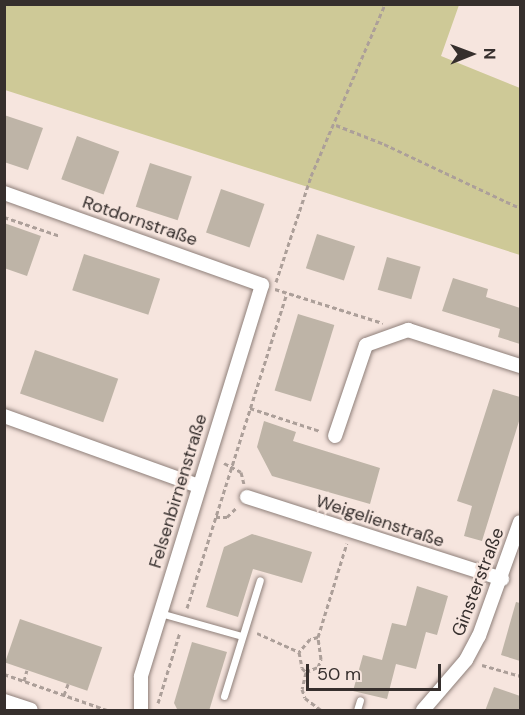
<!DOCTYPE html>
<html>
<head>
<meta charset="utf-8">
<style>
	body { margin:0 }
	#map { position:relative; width:525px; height:715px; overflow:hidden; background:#f6e5de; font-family:"DM Sans",sans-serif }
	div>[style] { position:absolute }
	.green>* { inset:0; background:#cec997 }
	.building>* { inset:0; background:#beb4a7; transform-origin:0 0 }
	.path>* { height:3px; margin-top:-1.5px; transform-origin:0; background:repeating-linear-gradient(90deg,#ac9f99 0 4.5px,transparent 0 7.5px) }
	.roads { filter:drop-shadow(0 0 2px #8e7f79) drop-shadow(0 0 2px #8e7f79) }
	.lane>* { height:7px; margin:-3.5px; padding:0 3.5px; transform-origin:3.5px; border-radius:3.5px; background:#fff }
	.street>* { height:14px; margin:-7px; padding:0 7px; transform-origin:7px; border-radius:7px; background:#fff }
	span { translate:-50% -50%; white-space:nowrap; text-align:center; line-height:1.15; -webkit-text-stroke:5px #f6e5de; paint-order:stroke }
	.street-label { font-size:18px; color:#362f2d }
	.frame { position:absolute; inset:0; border:6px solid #362f2d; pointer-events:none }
	.north { position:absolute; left:441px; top:24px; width:60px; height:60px; -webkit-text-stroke:4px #f6e5de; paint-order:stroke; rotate:89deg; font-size:16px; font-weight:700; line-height:24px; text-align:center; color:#362f2d }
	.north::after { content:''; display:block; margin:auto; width:21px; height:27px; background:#362f2d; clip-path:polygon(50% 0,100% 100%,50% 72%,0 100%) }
	.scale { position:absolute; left:306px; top:664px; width:135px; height:27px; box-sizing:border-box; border:3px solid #362f2d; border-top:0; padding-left:8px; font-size:18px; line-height:21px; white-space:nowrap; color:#362f2d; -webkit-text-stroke:4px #f6e5de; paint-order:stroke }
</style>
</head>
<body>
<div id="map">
	<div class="green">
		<i style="clip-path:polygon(5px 4px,459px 5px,441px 56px,520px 88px,520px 255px,5px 90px)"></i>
	</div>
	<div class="building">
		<i style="clip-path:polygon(4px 115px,43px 128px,28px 170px,4px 162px)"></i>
		<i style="left:77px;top:136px;width:45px;height:46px;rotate:20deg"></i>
		<i style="left:150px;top:163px;width:44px;height:46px;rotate:18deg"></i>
		<i style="left:221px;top:189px;width:46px;height:46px;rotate:19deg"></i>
		<i style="clip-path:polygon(4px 223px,41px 236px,27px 276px,4px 268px)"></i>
		<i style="left:317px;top:234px;width:40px;height:36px;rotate:18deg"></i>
		<i style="left:84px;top:254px;width:80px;height:38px;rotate:18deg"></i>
		<i style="left:387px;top:257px;width:35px;height:34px;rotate:16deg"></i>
		<i style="clip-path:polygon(453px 278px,488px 289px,486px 297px,520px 308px,520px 344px,498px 337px,500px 329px,442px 311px)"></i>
		<i style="left:298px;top:314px;width:38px;height:80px;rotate:17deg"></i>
		<i style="left:35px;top:350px;width:88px;height:46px;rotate:19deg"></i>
		<i style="clip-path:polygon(493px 389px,520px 397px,520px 418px,482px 541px,464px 536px,472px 506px,457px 501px)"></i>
		<i style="clip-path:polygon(264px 421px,296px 432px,293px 441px,380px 468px,370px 504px,272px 476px,257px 447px)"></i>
		<i style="clip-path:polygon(252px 534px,312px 552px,302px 583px,253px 569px,238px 617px,206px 607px,224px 547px)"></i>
		<i style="clip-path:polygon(417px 586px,448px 596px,437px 635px,426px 632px,416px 669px,396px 664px,387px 699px,353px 691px,363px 655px,382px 660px,392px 623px,406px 626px)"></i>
		<i style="clip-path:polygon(516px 602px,520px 603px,520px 661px,501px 655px)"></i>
		<i style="left:20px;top:619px;width:87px;height:46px;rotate:19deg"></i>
		<i style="clip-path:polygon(192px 642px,227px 652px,209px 711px,178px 711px,174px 703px)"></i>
		<i style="clip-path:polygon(494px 687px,520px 696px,520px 711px,485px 711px)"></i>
	</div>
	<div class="path">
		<i style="left:336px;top:125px;width:52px;rotate:21.6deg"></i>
		<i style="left:384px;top:144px;width:150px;rotate:25.2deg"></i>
		<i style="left:4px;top:217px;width:59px;rotate:18.7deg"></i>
		<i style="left:276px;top:282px;width:112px;rotate:-71.7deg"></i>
		<i style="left:311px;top:176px;width:187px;rotate:-66.7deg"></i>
		<i style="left:275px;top:289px;width:113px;rotate:17.5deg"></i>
		<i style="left:250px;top:408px;width:74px;rotate:18.2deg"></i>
		<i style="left:224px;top:463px;width:19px;rotate:28deg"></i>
		<i style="left:241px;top:472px;width:12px;rotate:76deg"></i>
		<i style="left:216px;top:517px;width:11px"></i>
		<i style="left:227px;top:517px;width:14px;rotate:-45deg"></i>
		<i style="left:187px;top:608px;width:330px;rotate:-72.4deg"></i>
		<i style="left:257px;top:633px;width:46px;rotate:24.3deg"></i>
		<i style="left:318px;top:637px;width:8px;rotate:166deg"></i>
		<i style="left:310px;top:639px;width:17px;rotate:130deg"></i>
		<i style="left:299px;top:652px;width:16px;rotate:79deg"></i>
		<i style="left:302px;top:668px;width:6px;rotate:45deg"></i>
		<i style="left:306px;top:672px;width:13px;rotate:-23deg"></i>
		<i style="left:318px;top:667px;width:9px;rotate:-69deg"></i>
		<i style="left:321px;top:659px;width:22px;rotate:-98deg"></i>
		<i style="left:318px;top:637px;width:98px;rotate:-72.9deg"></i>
		<i style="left:482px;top:665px;width:40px;rotate:16deg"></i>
		<i style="left:306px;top:672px;width:17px;rotate:103deg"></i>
		<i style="left:302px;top:689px;width:9px;rotate:72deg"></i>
		<i style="left:305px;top:698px;width:20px;rotate:37deg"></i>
		<i style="left:4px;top:674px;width:109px;rotate:19.3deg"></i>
		<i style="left:24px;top:681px;width:11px;rotate:-75deg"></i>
		<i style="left:64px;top:695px;width:12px;rotate:-70deg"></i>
		<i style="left:158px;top:703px;width:74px;rotate:-72.8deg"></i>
	</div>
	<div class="roads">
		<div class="lane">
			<i style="left:160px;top:613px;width:85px;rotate:15.7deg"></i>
			<i style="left:224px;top:696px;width:121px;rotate:-72.8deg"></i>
			<i style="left:357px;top:710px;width:10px;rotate:-73deg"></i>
		</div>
		<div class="street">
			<i style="left:4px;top:193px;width:274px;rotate:19.6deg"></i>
			<i style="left:262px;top:285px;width:410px;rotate:107.2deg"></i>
			<i style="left:141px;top:677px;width:33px;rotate:90deg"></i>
			<i style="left:4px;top:416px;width:206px;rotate:19.8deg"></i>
			<i style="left:335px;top:436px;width:96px;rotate:-71.2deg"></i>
			<i style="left:366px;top:345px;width:45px;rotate:-19.7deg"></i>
			<i style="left:408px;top:330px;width:118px;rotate:17.8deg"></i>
			<i style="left:247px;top:497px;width:268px;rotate:17.8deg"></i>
			<i style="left:4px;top:701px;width:28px;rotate:18deg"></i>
			<i style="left:423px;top:710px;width:66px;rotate:-49.3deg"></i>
			<i style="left:466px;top:660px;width:27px;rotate:-62deg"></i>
			<i style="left:479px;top:636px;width:121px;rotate:-70.2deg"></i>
		</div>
	</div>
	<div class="street-label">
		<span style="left:140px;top:221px;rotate:19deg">Rotdornstraße</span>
		<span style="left:178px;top:491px;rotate:-73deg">Felsenbirnenstraße</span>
		<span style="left:380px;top:521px;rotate:18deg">Weigelienstraße</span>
		<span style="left:478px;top:582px;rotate:-69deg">Ginsterstraße</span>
	</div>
	<div class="frame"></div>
	<div class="north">N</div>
	<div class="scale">50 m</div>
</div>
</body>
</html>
